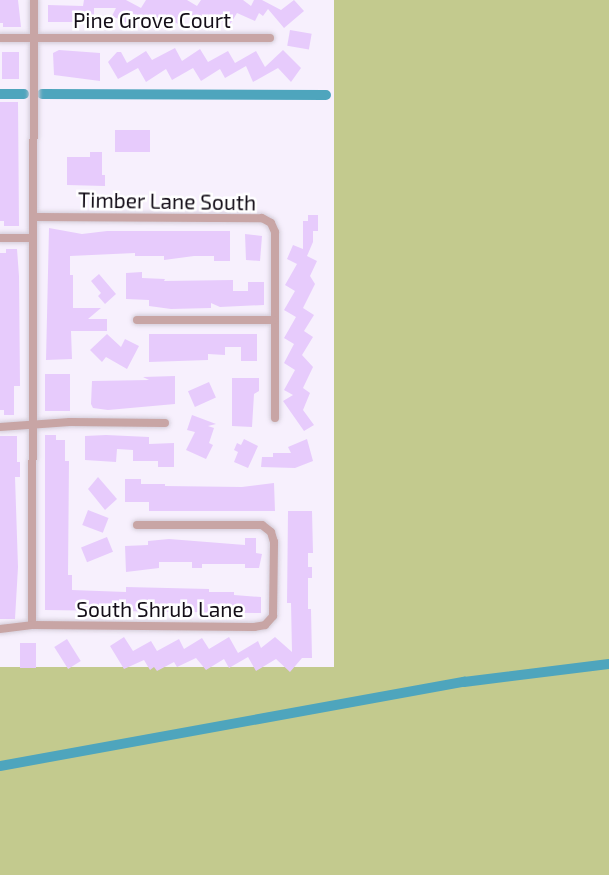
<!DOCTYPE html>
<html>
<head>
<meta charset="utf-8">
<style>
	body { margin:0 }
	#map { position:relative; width:609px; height:875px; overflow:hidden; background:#f7f0fd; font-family:"Exo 2",sans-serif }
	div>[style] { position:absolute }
	.green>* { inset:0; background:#c3ca8e }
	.canal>* { height:10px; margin:-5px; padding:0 5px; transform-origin:5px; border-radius:5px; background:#4ea5bd }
	.building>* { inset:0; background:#e7cbfc; transform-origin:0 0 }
	.roads { filter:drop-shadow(0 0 2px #d3ccd8) drop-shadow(0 0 2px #d3ccd8) }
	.street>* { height:8px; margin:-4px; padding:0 4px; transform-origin:4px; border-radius:4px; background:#c8a5a5 }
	span { translate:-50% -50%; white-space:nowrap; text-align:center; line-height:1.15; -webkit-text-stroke:5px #fff; paint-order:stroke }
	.street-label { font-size:21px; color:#140e18 }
</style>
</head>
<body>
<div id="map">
	<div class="green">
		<i style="clip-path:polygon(334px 0,609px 0,609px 875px,0 875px,0 667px,334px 667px)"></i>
	</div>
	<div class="canal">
		<i style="left:0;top:94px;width:24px"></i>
		<i style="left:42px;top:94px;width:284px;rotate:0.2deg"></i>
		<i style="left:0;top:766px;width:472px;rotate:-10.3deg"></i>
		<i style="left:464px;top:682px;width:146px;rotate:-7.1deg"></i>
	</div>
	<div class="building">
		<i style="clip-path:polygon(0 0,18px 0,21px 27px,3px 27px,3px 23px,0 23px)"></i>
		<i style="clip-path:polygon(84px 0,126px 0,141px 8px,146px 0,187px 0,197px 6px,201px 0,243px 0,251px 6px,254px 0,262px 0,281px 10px,294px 0,304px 11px,284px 28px,268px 9px,263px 16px,259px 13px,255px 21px,237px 13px,229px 26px,211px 14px,205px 25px,184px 12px,178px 24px,173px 21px,171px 25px,156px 17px,152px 24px,132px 13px,127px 23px,112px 16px,116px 8px,94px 8px,94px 15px,73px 15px,73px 22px,48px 22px,48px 5px,83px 6px)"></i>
		<i style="left:290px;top:30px;width:22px;height:16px;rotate:10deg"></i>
		<i style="clip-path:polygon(175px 48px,182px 61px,200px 49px,208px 62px,228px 51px,235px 63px,256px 51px,265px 67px,283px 50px,301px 68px,291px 82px,278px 68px,253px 82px,246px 66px,225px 78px,220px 69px,201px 81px,193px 68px,172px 80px,166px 69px,146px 82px,138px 68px,118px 79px,108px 62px,117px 52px,121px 52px,127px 63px,146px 51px,152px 60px)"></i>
		<i style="clip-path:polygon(59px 50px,100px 53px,100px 81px,54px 75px,53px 53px)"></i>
		<i style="left:2px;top:52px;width:17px;height:27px"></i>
		<i style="clip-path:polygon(0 102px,18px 102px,19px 226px,4px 226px,4px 221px,0 221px)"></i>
		<i style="left:115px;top:130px;width:35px;height:22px"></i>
		<i style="clip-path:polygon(90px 152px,102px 152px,102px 175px,105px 175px,105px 186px,67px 185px,67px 157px,90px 157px)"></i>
		<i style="clip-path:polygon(308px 215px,318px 215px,318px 231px,313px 231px,313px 242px,307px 256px,317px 261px,310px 276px,315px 284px,303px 308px,314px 315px,304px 331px,313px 337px,302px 355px,313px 367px,303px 388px,310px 393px,303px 410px,314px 425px,304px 431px,283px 401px,293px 395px,284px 390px,295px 370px,284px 363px,294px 344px,284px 338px,296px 317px,284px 310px,295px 291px,285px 285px,297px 264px,287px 259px,293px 245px,303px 249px,303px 221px,308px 221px)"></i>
		<i style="clip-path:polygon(49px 228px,82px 234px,107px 231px,230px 231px,230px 261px,214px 261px,214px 256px,194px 256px,164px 260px,164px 256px,135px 256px,135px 253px,70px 256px,70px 275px,73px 275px,73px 308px,101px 308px,88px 319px,107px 319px,107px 331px,71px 331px,72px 359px,46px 360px)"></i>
		<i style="clip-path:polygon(245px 234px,262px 236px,260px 261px,246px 260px)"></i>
		<i style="clip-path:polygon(6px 249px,17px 249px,19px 276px,20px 386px,14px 386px,14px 415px,4px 415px,4px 410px,0 410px,0 253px,6px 253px)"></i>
		<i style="clip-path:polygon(142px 272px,142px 278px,165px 279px,164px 281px,233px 280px,233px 291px,248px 291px,248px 282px,264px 282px,264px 305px,220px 307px,211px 303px,211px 308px,171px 309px,149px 306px,149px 300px,126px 299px,126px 273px)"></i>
		<i style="clip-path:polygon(99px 274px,116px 294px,105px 304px,98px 296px,101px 293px,91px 281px)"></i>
		<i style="clip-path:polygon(107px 334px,121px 347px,125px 339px,139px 346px,127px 369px,106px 357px,102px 362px,90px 350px)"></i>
		<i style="clip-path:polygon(149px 334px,257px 334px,257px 361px,241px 361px,241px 347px,225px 347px,225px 355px,208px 354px,208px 360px,149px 362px)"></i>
		<i style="left:45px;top:374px;width:25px;height:37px"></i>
		<i style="clip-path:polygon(175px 376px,175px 404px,108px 410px,93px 408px,91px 404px,92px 381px,149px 380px,143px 377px)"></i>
		<i style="clip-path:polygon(232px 378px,259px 378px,259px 391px,254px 394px,252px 427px,232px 426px)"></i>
		<i style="left:209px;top:382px;width:17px;height:23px;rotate:66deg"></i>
		<i style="clip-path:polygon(192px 415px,216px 424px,208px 426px,214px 428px,209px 443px,213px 445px,206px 459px,186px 450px,195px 432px,187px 430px)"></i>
		<i style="clip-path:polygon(45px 435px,56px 435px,56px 440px,65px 440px,65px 461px,69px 461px,68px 575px,72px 575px,72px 590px,126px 592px,126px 587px,209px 589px,209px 592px,234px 592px,234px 595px,261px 597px,261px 613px,45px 610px)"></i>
		<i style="clip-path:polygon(106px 435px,149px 437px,149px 444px,174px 443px,174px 467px,158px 467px,158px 461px,133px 461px,133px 450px,117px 449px,116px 462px,85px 460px,85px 436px)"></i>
		<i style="clip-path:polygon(0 436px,17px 436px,17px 462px,20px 462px,20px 477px,15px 477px,18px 567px,15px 619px,0 619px)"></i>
		<i style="clip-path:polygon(244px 439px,258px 446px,248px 468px,234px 462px,238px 452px,234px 450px,237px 443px,241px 445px)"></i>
		<i style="clip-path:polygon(307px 439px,313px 461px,295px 468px,261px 467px,262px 457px,273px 457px,273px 453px,291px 453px,288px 447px)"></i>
		<i style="clip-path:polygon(98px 477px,117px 499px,105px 510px,88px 489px)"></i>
		<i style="clip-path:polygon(125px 479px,141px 479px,141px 484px,165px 484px,165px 486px,242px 487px,274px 483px,275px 511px,149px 511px,149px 502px,125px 502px)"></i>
		<i style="left:88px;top:510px;width:22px;height:16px;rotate:21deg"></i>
		<i style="clip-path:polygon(288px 511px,312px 511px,313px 553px,308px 553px,308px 567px,312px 567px,312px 578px,308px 578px,308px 609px,311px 609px,312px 658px,302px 658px,290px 672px,276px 659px,256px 671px,248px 657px,229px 668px,224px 659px,206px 670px,196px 658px,177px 667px,174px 662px,157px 671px,154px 667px,150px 670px,144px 660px,124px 669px,110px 646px,124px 637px,133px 651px,151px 641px,157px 651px,179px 639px,184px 649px,202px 638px,209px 649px,229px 637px,238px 653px,258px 641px,261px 648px,275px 637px,292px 652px,291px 603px,287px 603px)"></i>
		<i style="left:107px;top:537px;width:16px;height:28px;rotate:68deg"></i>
		<i style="clip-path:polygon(245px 538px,256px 538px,256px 553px,262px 554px,259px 568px,245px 568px,245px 564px,202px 564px,202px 568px,192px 568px,192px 562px,159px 562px,159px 568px,126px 572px,125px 546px,148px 545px,148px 541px,169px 539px,245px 545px)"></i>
		<i style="left:67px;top:639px;width:26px;height:15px;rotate:58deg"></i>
		<i style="left:20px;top:643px;width:16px;height:25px"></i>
	</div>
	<div class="roads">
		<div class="street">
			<i style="left:0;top:38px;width:270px"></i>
			<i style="left:34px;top:217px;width:228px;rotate:0.3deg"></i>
			<i style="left:262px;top:218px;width:10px;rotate:29deg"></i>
			<i style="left:271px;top:223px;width:10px;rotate:66deg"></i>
			<i style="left:275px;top:232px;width:186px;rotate:90deg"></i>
			<i style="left:0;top:238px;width:33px"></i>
			<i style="left:137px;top:320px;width:137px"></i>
			<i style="left:0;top:427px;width:70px;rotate:-4.1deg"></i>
			<i style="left:70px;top:422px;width:95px;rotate:0.6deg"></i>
			<i style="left:32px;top:625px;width:625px;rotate:-89.82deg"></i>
			<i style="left:0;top:629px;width:32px;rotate:-7deg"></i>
			<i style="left:32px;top:625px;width:222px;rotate:0.5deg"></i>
			<i style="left:254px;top:627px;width:11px;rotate:-10deg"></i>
			<i style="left:265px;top:625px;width:12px;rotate:-48deg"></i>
			<i style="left:273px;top:616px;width:74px;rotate:-89.2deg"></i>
			<i style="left:274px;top:542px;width:10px;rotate:-107deg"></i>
			<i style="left:271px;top:532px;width:11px;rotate:-142deg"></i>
			<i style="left:262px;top:525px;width:125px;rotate:180deg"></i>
		</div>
	</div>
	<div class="street-label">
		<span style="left:152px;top:20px">Pine Grove Court</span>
		<span style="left:167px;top:201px;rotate:1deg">Timber Lane South</span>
		<span style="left:160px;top:609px">South Shrub Lane</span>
	</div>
</div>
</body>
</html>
